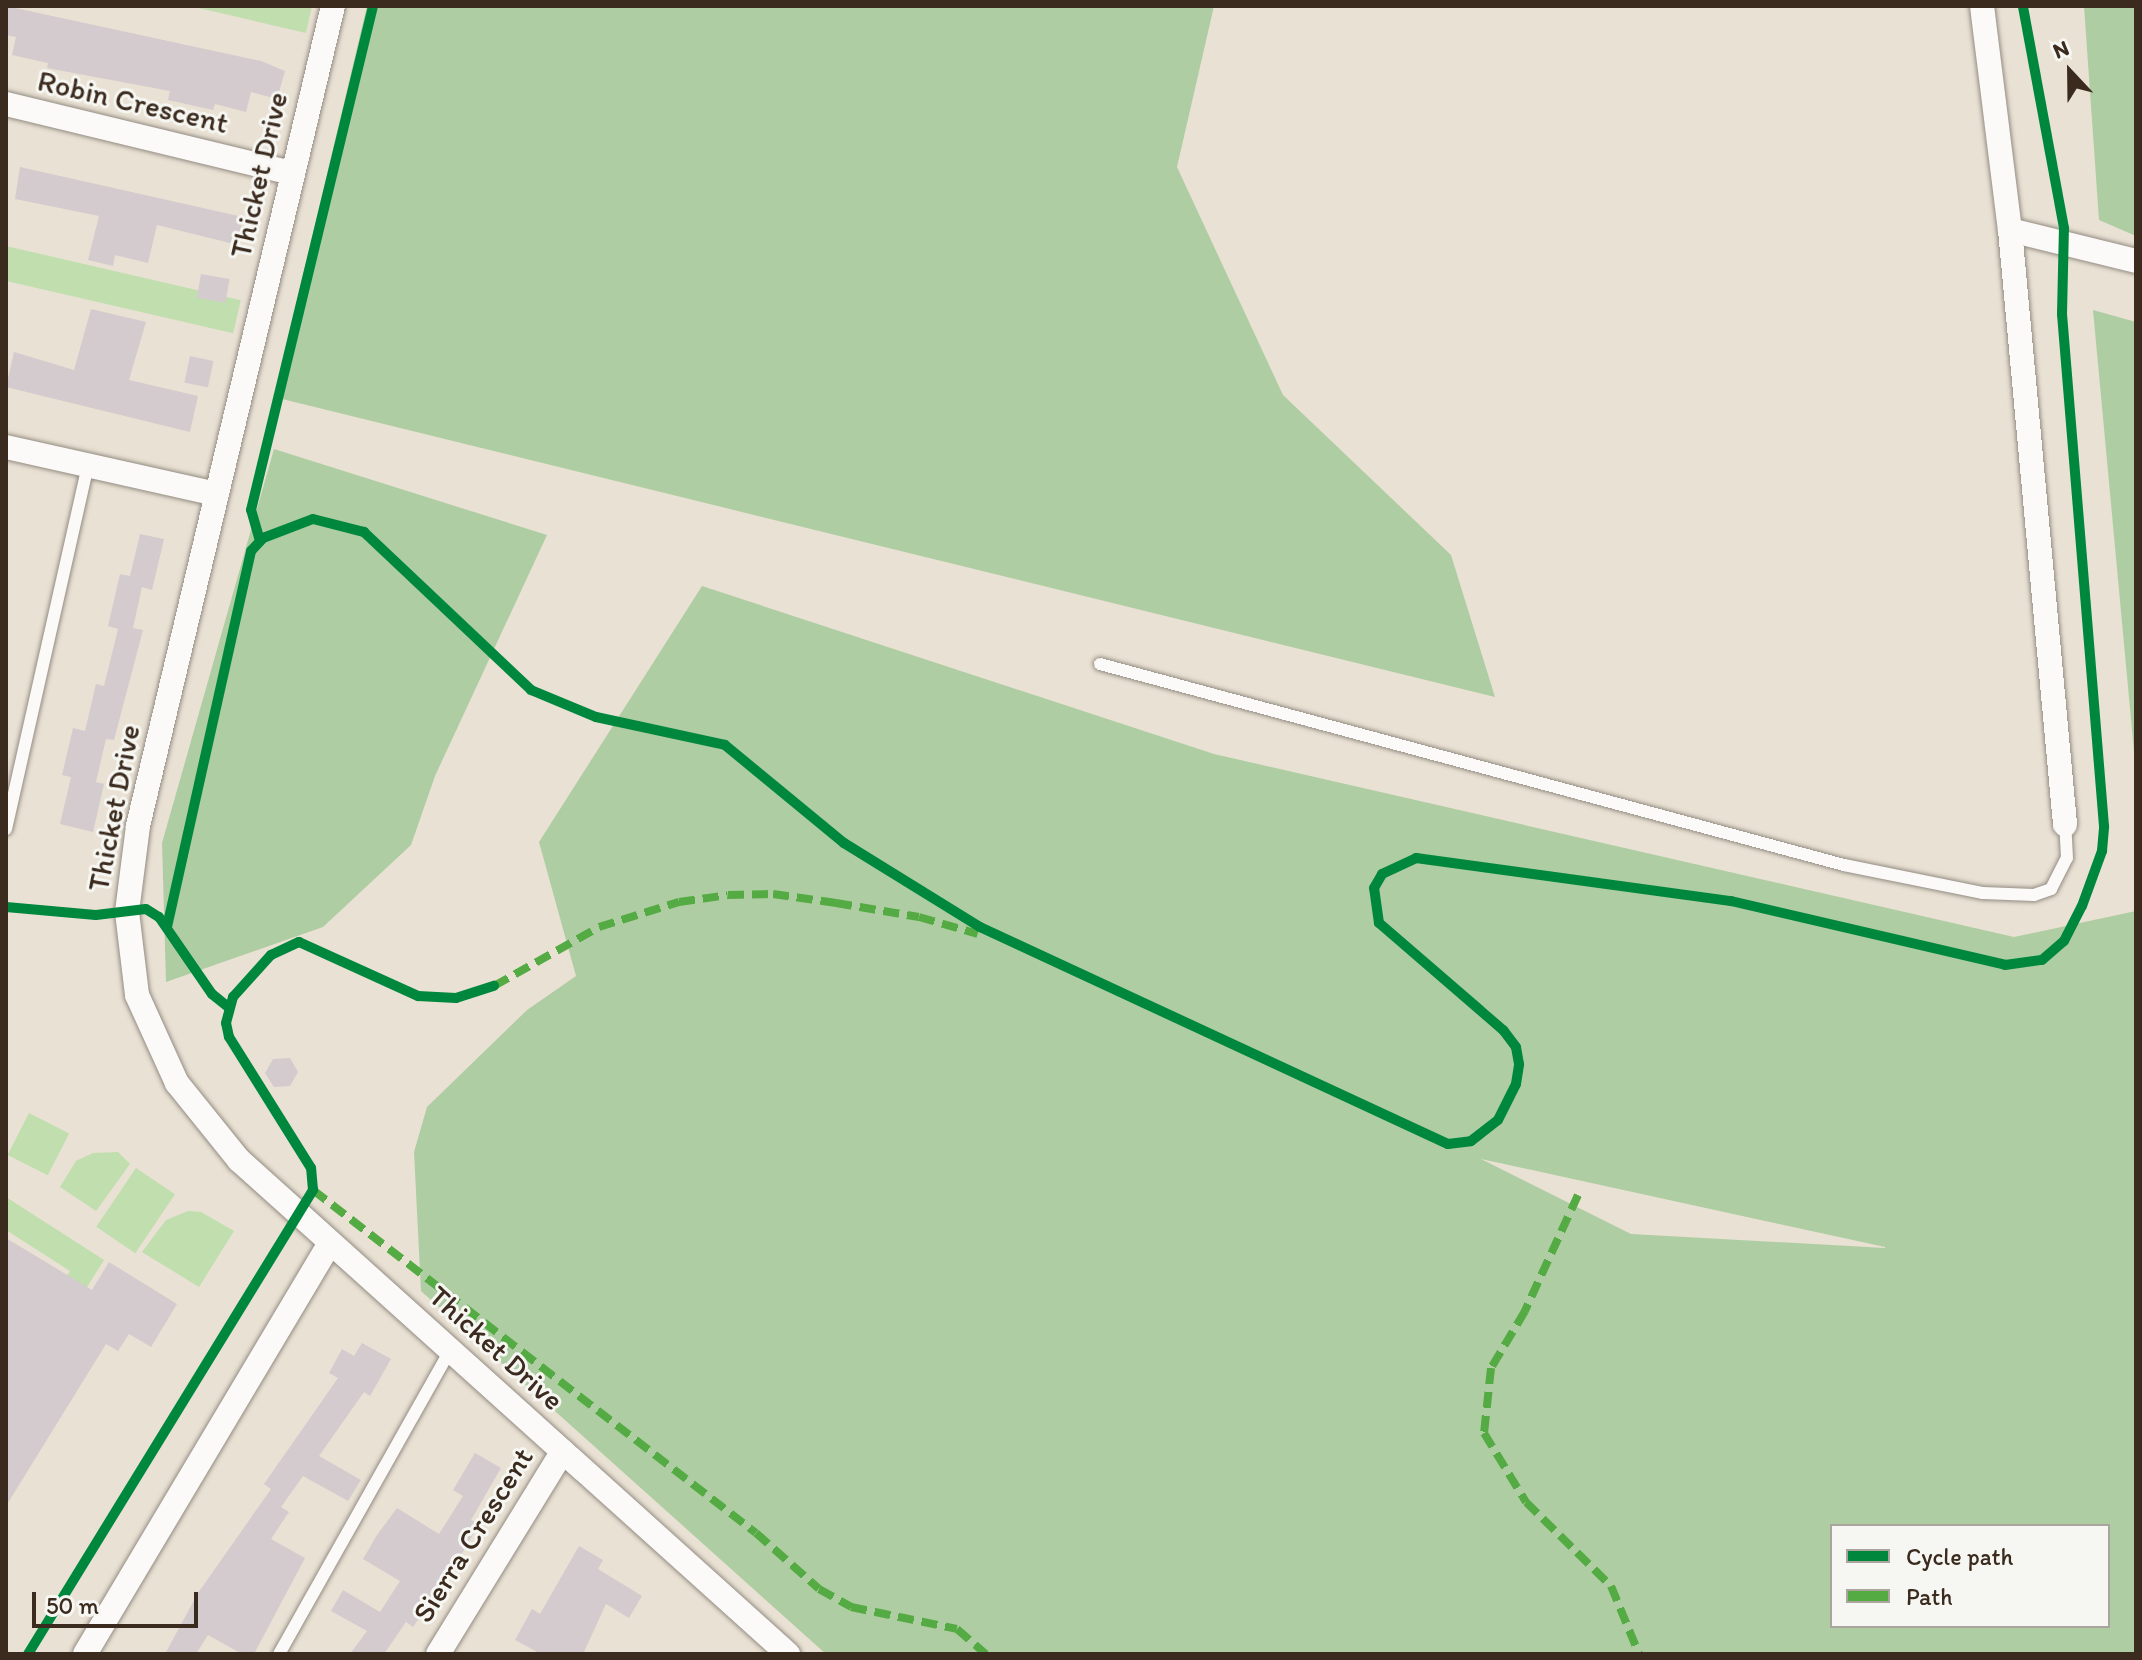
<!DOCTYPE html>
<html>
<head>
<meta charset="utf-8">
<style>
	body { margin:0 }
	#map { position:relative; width:2142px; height:1660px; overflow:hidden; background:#e9e1d3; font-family:Itim,sans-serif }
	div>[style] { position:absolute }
	.green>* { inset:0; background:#c0deae; transform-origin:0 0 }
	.forest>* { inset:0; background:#afcda2 }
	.building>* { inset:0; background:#d4cbce; transform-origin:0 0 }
	.roads { filter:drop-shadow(0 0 2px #938c83) drop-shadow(0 0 2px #938c83) }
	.service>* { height:12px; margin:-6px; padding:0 6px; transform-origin:6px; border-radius:6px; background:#fcfaf8 }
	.minor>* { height:24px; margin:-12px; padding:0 12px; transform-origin:12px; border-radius:12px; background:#fcfaf8 }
	.quiet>* { height:8px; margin-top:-4px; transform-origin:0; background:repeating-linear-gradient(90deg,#55ab43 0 16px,transparent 0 24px) }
	.cycleway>* { height:10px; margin:-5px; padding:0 5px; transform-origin:5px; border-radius:5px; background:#00873e }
	span { translate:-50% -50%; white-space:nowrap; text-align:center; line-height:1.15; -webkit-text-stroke:6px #f6f6f2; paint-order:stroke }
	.street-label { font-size:30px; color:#3b2a1e }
	.frame { position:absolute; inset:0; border:8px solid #3b2a1e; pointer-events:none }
	.legend { position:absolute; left:1830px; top:1524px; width:280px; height:104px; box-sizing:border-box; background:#f6f6f2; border:2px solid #aba49d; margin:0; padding:10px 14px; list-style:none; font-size:24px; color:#3b2a1e }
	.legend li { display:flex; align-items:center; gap:16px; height:40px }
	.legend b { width:40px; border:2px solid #aba49d }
	.north { position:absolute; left:2030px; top:32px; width:80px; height:80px; -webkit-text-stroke:6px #f6f6f2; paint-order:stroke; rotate:338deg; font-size:22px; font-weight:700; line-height:32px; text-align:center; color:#3b2a1e }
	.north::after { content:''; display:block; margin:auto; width:28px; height:36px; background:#3b2a1e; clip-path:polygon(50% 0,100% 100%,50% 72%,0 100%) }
	.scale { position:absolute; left:32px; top:1592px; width:166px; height:36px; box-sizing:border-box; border:4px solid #3b2a1e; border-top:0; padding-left:10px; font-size:24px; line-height:28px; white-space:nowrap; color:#3b2a1e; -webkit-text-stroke:6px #f6f6f2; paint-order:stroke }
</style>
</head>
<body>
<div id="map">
	<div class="green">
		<i style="clip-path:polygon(190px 6px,312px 6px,306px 33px)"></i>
		<i style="left:6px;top:246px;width:241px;height:34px;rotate:13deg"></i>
		<i style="left:29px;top:1113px;width:45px;height:47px;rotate:27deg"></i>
		<i style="clip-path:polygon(118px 1152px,130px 1164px,96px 1211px,60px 1187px,76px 1161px,93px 1153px)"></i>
		<i style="left:136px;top:1168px;width:47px;height:71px;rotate:34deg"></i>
		<i style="clip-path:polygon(6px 1197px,104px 1260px,82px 1295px,63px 1282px,70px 1271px,6px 1230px)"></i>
		<i style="clip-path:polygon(188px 1211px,201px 1212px,234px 1231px,199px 1287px,142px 1252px,166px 1220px)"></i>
	</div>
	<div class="forest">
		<i style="clip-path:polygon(367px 6px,1214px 6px,1177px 167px,1283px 395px,1451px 555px,1495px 697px,274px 397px)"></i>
		<i style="clip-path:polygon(2084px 6px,2136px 6px,2136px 236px,2099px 220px)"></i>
		<i style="clip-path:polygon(2093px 310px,2136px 322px,2136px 773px)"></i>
		<i style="clip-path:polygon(274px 449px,547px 535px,435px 776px,411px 845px,323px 927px,166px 982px,162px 843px)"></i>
		<i style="clip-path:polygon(evenodd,702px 586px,1214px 754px,2014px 937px,2136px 911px,2136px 1654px,826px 1654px,421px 1291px,414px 1152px,427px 1107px,527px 1010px,576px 976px,539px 842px,702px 586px,1481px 1159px,1885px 1247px,1885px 1248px,1631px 1234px,1481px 1159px,702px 586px,2108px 1526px,2108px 1626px,1832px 1626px,1832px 1526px,2108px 1526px)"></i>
	</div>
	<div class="building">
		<i style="clip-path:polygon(6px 6px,261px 61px,285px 71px,277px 99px,251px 92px,246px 112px,215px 104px,213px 110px,168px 100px,170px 91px,47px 68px,48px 63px,12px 55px,16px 37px,6px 35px)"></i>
		<i style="clip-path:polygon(20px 167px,243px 217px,238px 245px,157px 225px,148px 263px,115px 255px,113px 266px,88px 260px,99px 216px,15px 199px)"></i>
		<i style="left:201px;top:274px;width:29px;height:24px;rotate:10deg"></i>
		<i style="clip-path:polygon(91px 309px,146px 322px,129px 380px,198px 396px,190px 432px,6px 387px,14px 352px,74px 370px)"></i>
		<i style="left:190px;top:356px;width:24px;height:27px;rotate:12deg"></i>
		<i style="clip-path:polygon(140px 534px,164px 539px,152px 590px,142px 587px,133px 628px,143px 630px,114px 740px,106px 739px,96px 782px,104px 784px,93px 832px,60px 824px,71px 777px,62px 775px,73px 728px,85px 731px,96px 684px,104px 686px,118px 629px,108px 626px,120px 574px,130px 576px)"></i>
		<i style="clip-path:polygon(290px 1058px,298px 1072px,290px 1086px,274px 1087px,265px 1073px,273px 1059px)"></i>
		<i style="clip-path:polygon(6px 1238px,92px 1290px,109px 1262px,177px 1304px,151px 1347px,129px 1334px,118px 1351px,106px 1344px,6px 1506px)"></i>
		<i style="clip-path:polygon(362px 1343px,391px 1359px,370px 1396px,364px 1392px,319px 1456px,361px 1480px,348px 1501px,303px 1476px,281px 1507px,289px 1512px,271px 1539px,305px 1558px,254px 1654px,242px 1654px,208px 1635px,196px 1654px,165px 1654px,198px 1593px,271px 1489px,264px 1484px,338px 1378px,329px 1373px,342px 1349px,354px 1356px)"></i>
		<i style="clip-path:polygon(475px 1453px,501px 1468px,471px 1520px,479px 1524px,453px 1569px,413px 1627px,406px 1622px,384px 1654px,350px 1654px,367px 1631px,331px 1611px,343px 1590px,380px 1612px,400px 1581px,363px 1559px,377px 1535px,397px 1508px,439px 1534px,463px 1496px,453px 1490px)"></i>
		<i style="clip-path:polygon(579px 1546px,603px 1560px,598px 1569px,642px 1596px,629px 1618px,606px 1604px,583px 1654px,541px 1654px,515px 1640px,532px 1609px,540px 1614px)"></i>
	</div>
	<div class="roads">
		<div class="service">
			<i style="left:1100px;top:664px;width:771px;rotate:15.12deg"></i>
			<i style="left:1844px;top:865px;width:142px;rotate:11.4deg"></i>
			<i style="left:1983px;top:893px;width:51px;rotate:2.2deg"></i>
			<i style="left:2034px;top:895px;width:18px;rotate:-19deg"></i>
			<i style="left:2051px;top:889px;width:35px;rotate:-63deg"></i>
			<i style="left:2067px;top:858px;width:34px;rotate:-93deg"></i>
			<i style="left:6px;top:829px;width:373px;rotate:-77.3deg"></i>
			<i style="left:279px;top:1654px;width:349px;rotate:-60.6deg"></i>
		</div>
		<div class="minor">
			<i style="left:333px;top:6px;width:843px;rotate:103.38deg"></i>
			<i style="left:138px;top:826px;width:87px;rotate:97.3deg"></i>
			<i style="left:127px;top:912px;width:84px;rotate:83.1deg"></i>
			<i style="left:137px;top:995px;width:97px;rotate:65.6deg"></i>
			<i style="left:177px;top:1083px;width:99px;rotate:51.2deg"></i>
			<i style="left:239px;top:1160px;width:739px;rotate:41.98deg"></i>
			<i style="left:1982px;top:6px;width:226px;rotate:82.9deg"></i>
			<i style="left:2010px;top:230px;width:597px;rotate:84.71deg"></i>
			<i style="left:6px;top:104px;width:294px;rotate:13.6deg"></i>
			<i style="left:2010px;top:230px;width:130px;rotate:13.8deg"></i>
			<i style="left:6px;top:447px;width:215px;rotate:12.6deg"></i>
			<i style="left:85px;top:1654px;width:478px;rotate:-59.2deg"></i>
			<i style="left:438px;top:1654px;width:238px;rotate:-58.4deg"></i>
		</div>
	</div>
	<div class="quiet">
		<i style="left:494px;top:986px;width:120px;rotate:-29.3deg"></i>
		<i style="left:599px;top:927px;width:84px;rotate:-17.4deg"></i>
		<i style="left:679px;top:902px;width:49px;rotate:-8.1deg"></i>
		<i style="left:728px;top:895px;width:45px;rotate:-1.3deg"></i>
		<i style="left:773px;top:894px;width:64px;rotate:8.1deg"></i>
		<i style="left:836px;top:903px;width:84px;rotate:9.6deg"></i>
		<i style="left:919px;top:917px;width:61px;rotate:16.1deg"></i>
		<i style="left:313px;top:1190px;width:560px;rotate:37.75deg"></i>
		<i style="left:756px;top:1533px;width:84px;rotate:41.6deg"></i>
		<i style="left:819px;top:1589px;width:37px;rotate:29deg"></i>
		<i style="left:851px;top:1607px;width:108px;rotate:11.7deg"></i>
		<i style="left:957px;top:1629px;width:38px;rotate:41deg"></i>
		<i style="left:1578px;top:1195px;width:128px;rotate:114.6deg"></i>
		<i style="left:1525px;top:1311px;width:66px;rotate:120.8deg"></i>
		<i style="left:1491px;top:1368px;width:65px;rotate:96.1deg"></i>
		<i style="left:1484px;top:1433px;width:81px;rotate:58.7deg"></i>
		<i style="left:1526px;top:1502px;width:120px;rotate:44.7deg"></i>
		<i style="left:1611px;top:1586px;width:74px;rotate:67.6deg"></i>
	</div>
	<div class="cycleway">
		<i style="left:260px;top:541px;width:32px;rotate:-106deg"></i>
		<i style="left:251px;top:510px;width:519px;rotate:-76.39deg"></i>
		<i style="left:6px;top:907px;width:90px;rotate:5.1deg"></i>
		<i style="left:96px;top:915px;width:50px;rotate:-6.8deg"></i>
		<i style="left:146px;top:909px;width:15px;rotate:32deg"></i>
		<i style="left:159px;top:917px;width:93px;rotate:55.5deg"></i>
		<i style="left:212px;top:994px;width:21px;rotate:39deg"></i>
		<i style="left:167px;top:927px;width:385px;rotate:-77.4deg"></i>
		<i style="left:251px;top:551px;width:18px;rotate:-47deg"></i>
		<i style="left:263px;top:538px;width:53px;rotate:-20.8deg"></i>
		<i style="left:313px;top:519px;width:53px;rotate:14.3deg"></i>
		<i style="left:364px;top:532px;width:230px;rotate:43.4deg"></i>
		<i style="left:531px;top:690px;width:70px;rotate:22.6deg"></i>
		<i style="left:596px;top:717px;width:132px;rotate:12.2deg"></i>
		<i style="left:725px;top:745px;width:154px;rotate:39.5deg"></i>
		<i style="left:844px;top:843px;width:160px;rotate:31.7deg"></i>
		<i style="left:980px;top:927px;width:516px;rotate:24.88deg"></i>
		<i style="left:1448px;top:1144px;width:23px;rotate:-7deg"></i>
		<i style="left:1471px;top:1141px;width:34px;rotate:-38deg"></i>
		<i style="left:1498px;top:1120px;width:40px;rotate:-63.4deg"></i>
		<i style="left:1516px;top:1084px;width:20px;rotate:-81deg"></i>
		<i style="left:1519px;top:1064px;width:17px;rotate:-100deg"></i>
		<i style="left:1516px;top:1047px;width:21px;rotate:-127deg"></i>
		<i style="left:1503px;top:1030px;width:164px;rotate:-139.2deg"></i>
		<i style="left:1379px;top:923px;width:35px;rotate:-98deg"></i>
		<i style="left:1374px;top:888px;width:16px;rotate:-60deg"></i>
		<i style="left:1382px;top:874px;width:38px;rotate:-25deg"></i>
		<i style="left:1416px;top:858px;width:318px;rotate:7.8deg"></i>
		<i style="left:1731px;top:901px;width:281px;rotate:13.1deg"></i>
		<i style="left:2005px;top:965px;width:37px;rotate:-8deg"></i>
		<i style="left:2042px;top:960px;width:29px;rotate:-41deg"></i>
		<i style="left:2064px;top:941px;width:39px;rotate:-63deg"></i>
		<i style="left:2082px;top:906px;width:59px;rotate:-70deg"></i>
		<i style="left:2102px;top:851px;width:25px;rotate:-85deg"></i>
		<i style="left:2104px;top:826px;width:514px;rotate:-94.69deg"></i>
		<i style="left:2062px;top:314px;width:86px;rotate:-88.7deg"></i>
		<i style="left:2064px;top:228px;width:226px;rotate:-100.5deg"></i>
		<i style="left:28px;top:1654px;width:545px;rotate:-58.44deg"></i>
		<i style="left:313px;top:1190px;width:22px;rotate:-95deg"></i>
		<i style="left:311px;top:1168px;width:155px;rotate:-122deg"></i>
		<i style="left:229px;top:1037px;width:14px;rotate:-102deg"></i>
		<i style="left:226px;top:1023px;width:27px;rotate:-75deg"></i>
		<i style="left:233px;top:997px;width:57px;rotate:-47.9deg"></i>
		<i style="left:271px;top:955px;width:31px;rotate:-25deg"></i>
		<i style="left:299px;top:942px;width:131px;rotate:24.4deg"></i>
		<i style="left:418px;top:996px;width:38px;rotate:3deg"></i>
		<i style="left:456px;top:998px;width:40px;rotate:-18deg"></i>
	</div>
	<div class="street-label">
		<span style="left:133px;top:102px;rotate:13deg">Robin Crescent</span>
		<span style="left:259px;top:175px;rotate:-77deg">Thicket Drive</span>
		<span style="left:114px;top:808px;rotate:-79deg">Thicket Drive</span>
		<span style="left:496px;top:1348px;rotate:42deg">Thicket Drive</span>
		<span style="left:473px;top:1535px;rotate:-58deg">Sierra Crescent</span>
	</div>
	<div class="frame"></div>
	<ul class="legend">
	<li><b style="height:10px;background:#00873e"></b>Cycle path</li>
	<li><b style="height:10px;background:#55ab43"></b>Path</li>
	</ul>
	<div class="north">N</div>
	<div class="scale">50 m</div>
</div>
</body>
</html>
